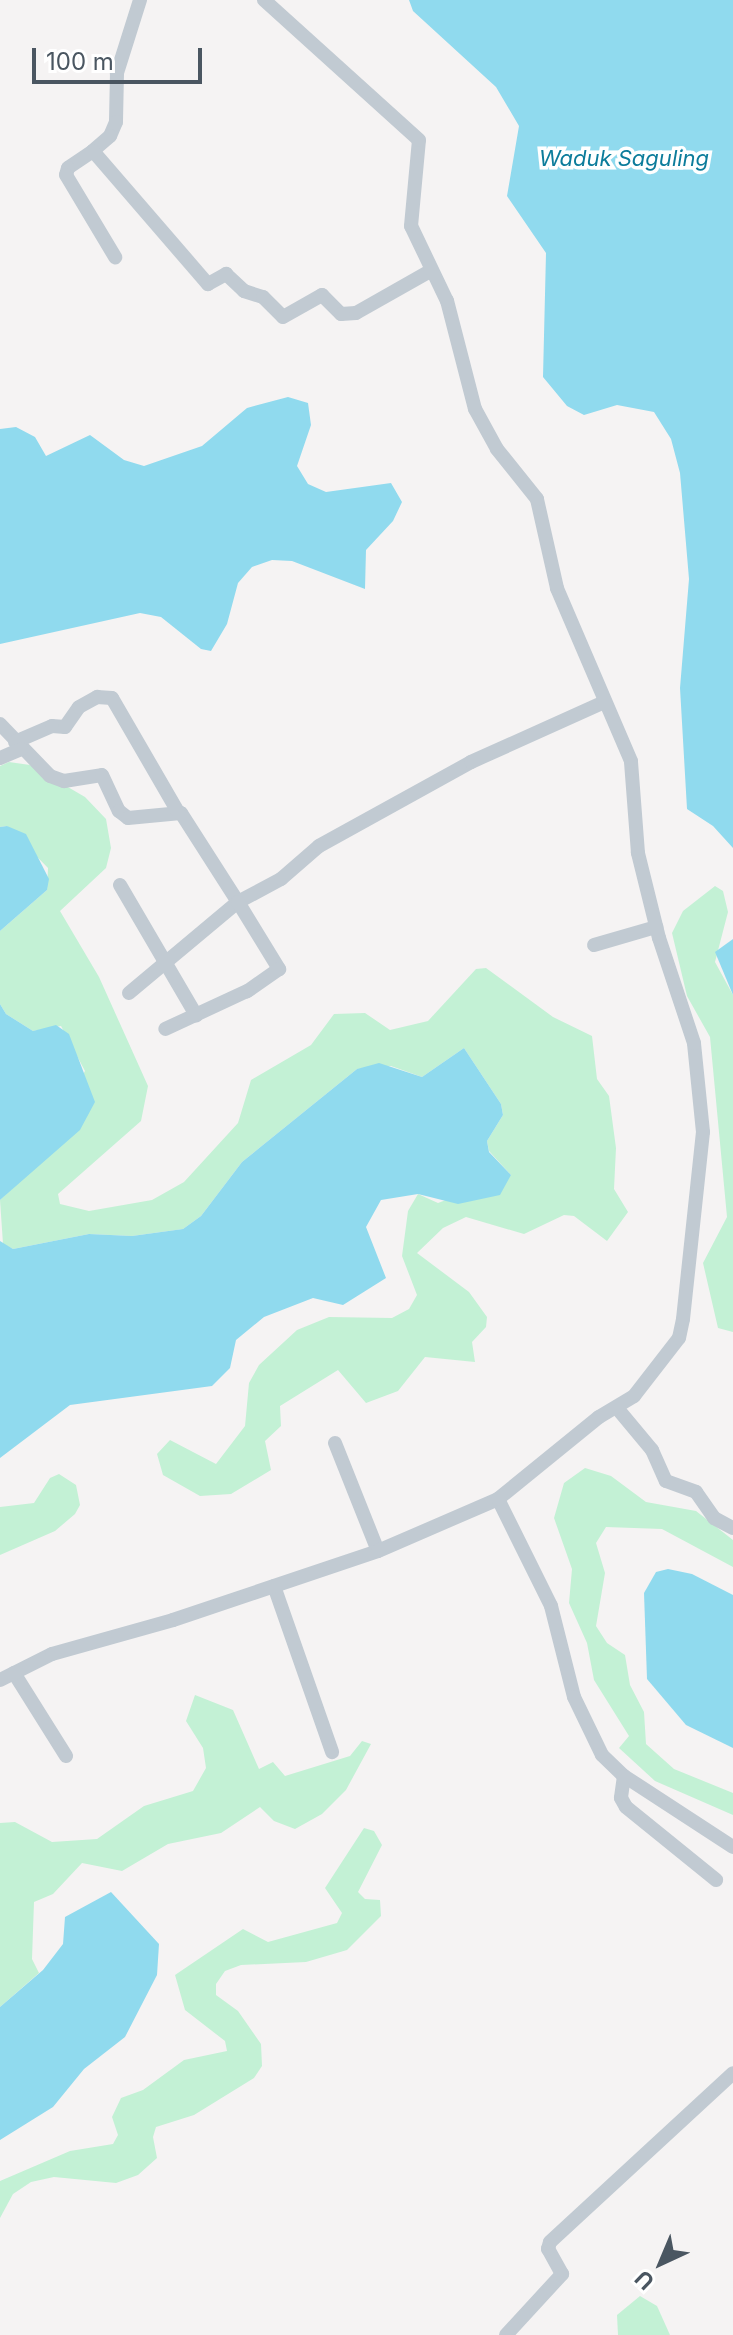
<!DOCTYPE html>
<html>
<head>
<meta charset="utf-8">
<style>
	body { margin:0 }
	#map { position:relative; width:733px; height:2335px; overflow:hidden; background:#f5f3f3; font-family:Inter,sans-serif }
	div>[style] { position:absolute }
	.green>* { inset:0; background:#c3f1d5 }
	.water>* { inset:0; background:#90daee }
	.minor>* { height:14px; margin:-7px; padding:0 7px; transform-origin:7px; border-radius:7px; background:#c1cad2 }
	span { translate:-50% -50%; white-space:nowrap; text-align:center; line-height:1.15; -webkit-text-stroke:7px #fff; paint-order:stroke }
	.water-label { font-size:22px; color:#0c7c9b; font-style:italic }
	.north { position:absolute; left:621px; top:2223px; width:80px; height:80px; -webkit-text-stroke:6px #fff; paint-order:stroke; rotate:224deg; font-size:22px; font-weight:700; line-height:32px; text-align:center; color:#4a5661 }
	.north::after { content:''; display:block; margin:auto; width:28px; height:36px; background:#4a5661; clip-path:polygon(50% 0,100% 100%,50% 72%,0 100%) }
	.scale { position:absolute; left:32px; top:48px; width:170px; height:36px; box-sizing:border-box; border:4px solid #4a5661; border-top:0; padding-left:10px; font-size:24px; line-height:28px; white-space:nowrap; color:#4a5661; -webkit-text-stroke:6px #fff; paint-order:stroke }
</style>
</head>
<body>
<div id="map">
	<div class="green">
		<i style="clip-path:polygon(9px 762px,30px 765px,85px 797px,106px 819px,111px 848px,106px 868px,60px 911px,99px 977px,148px 1086px,141px 1121px,58px 1194px,60px 1204px,89px 1211px,152px 1200px,184px 1182px,238px 1123px,251px 1080px,311px 1045px,334px 1014px,365px 1013px,390px 1030px,428px 1021px,476px 969px,486px 968px,553px 1017px,592px 1036px,597px 1079px,609px 1096px,616px 1148px,614px 1189px,628px 1212px,607px 1241px,574px 1216px,564px 1215px,524px 1234px,466px 1217px,443px 1228px,417px 1253px,469px 1292px,487px 1317px,486px 1327px,472px 1342px,475px 1362px,425px 1357px,398px 1391px,366px 1403px,338px 1370px,280px 1406px,281px 1426px,265px 1441px,271px 1470px,231px 1494px,200px 1496px,163px 1475px,157px 1454px,170px 1440px,216px 1464px,245px 1426px,249px 1383px,259px 1365px,297px 1330px,329px 1317px,392px 1318px,409px 1309px,417px 1295px,402px 1256px,408px 1211px,418px 1194px,438px 1203px,511px 1175px,489px 1151px,487px 1141px,503px 1115px,501px 1104px,464px 1048px,422px 1077px,391px 1066px,357px 1069px,242px 1162px,201px 1216px,183px 1229px,132px 1236px,89px 1234px,13px 1249px,3px 1244px,0 1200px,30px 1172px,85px 1071px,61px 1026px,33px 1031px,6px 1014px,0 1004px,0 931px,47px 890px,48px 868px,7px 826px,0 827px,0 766px)"></i>
		<i style="clip-path:polygon(715px 886px,723px 891px,728px 912px,715px 962px,733px 995px,733px 1332px,718px 1328px,703px 1263px,727px 1217px,710px 1037px,687px 996px,672px 933px,683px 911px)"></i>
		<i style="clip-path:polygon(585px 1468px,611px 1476px,646px 1502px,696px 1511px,733px 1540px,733px 1567px,662px 1529px,606px 1527px,596px 1543px,605px 1573px,596px 1626px,607px 1643px,625px 1655px,630px 1685px,644px 1712px,646px 1744px,674px 1769px,733px 1793px,733px 1815px,655px 1781px,619px 1748px,629px 1736px,594px 1680px,587px 1643px,569px 1603px,572px 1569px,554px 1518px,564px 1483px)"></i>
		<i style="clip-path:polygon(59px 1474px,76px 1485px,80px 1505px,75px 1514px,55px 1531px,0 1555px,0 1507px,34px 1503px,50px 1478px)"></i>
		<i style="clip-path:polygon(195px 1695px,233px 1710px,259px 1769px,273px 1762px,285px 1776px,350px 1756px,362px 1741px,371px 1744px,346px 1790px,322px 1814px,295px 1829px,274px 1821px,260px 1807px,221px 1833px,168px 1844px,122px 1871px,82px 1863px,53px 1894px,34px 1902px,32px 1959px,39px 1973px,0 2007px,0 1823px,15px 1822px,52px 1842px,97px 1839px,144px 1806px,193px 1791px,206px 1768px,203px 1748px,186px 1721px)"></i>
		<i style="clip-path:polygon(364px 1828px,374px 1831px,382px 1845px,358px 1892px,365px 1899px,380px 1900px,381px 1916px,347px 1950px,306px 1962px,241px 1965px,225px 1971px,216px 1984px,216px 1995px,238px 2011px,261px 2044px,262px 2066px,254px 2078px,194px 2115px,156px 2127px,153px 2137px,157px 2158px,138px 2175px,116px 2183px,54px 2177px,31px 2182px,13px 2194px,0 2218px,0 2181px,70px 2151px,113px 2144px,118px 2135px,112px 2117px,121px 2098px,143px 2090px,184px 2060px,227px 2051px,225px 2041px,185px 2010px,175px 1975px,243px 1929px,268px 1942px,337px 1923px,342px 1913px,325px 1888px)"></i>
		<i style="clip-path:polygon(640px 2296px,657px 2306px,670px 2335px,618px 2335px,617px 2315px)"></i>
	</div>
	<div class="water">
		<i style="clip-path:polygon(409px 0,733px 0,733px 848px,713px 826px,687px 809px,680px 688px,689px 579px,680px 473px,671px 439px,654px 412px,617px 405px,584px 415px,567px 406px,543px 377px,546px 253px,507px 196px,519px 126px,496px 87px,413px 11px)"></i>
		<i style="clip-path:polygon(288px 397px,308px 403px,311px 425px,297px 466px,308px 484px,326px 492px,391px 483px,402px 502px,393px 521px,366px 550px,365px 589px,292px 561px,272px 560px,252px 567px,238px 583px,227px 624px,211px 651px,201px 649px,161px 617px,140px 613px,0 644px,0 429px,16px 427px,35px 437px,46px 456px,90px 435px,124px 460px,144px 466px,202px 446px,247px 408px)"></i>
		<i style="clip-path:polygon(7px 826px,26px 834px,49px 879px,47px 890px,0 931px,0 827px)"></i>
		<i style="clip-path:polygon(733px 939px,733px 995px,715px 952px)"></i>
		<i style="clip-path:polygon(0 1004px,6px 1014px,33px 1031px,56px 1025px,69px 1034px,95px 1102px,80px 1130px,0 1200px)"></i>
		<i style="clip-path:polygon(464px 1048px,501px 1104px,503px 1115px,487px 1141px,489px 1152px,511px 1175px,500px 1195px,458px 1204px,418px 1194px,381px 1200px,366px 1227px,386px 1278px,343px 1305px,313px 1298px,264px 1317px,236px 1340px,230px 1368px,212px 1386px,70px 1405px,0 1458px,0 1241px,13px 1249px,89px 1234px,132px 1236px,183px 1229px,201px 1216px,242px 1162px,357px 1069px,379px 1063px,422px 1077px)"></i>
		<i style="clip-path:polygon(668px 1569px,692px 1574px,733px 1595px,733px 1748px,686px 1725px,647px 1679px,644px 1593px,656px 1572px)"></i>
		<i style="clip-path:polygon(111px 1892px,159px 1944px,157px 1975px,125px 2037px,84px 2069px,53px 2107px,0 2140px,0 2007px,43px 1970px,63px 1944px,65px 1917px)"></i>
	</div>
	<div class="minor">
		<i style="left:140px;top:0;width:77px;rotate:107.5deg"></i>
		<i style="left:117px;top:73px;width:49px;rotate:91.2deg"></i>
		<i style="left:116px;top:122px;width:15px;rotate:113deg"></i>
		<i style="left:110px;top:136px;width:23px;rotate:139deg"></i>
		<i style="left:93px;top:151px;width:176px;rotate:49.2deg"></i>
		<i style="left:208px;top:284px;width:21px;rotate:-29deg"></i>
		<i style="left:226px;top:274px;width:25px;rotate:43deg"></i>
		<i style="left:244px;top:291px;width:20px;rotate:18deg"></i>
		<i style="left:263px;top:297px;width:28px;rotate:45deg"></i>
		<i style="left:283px;top:317px;width:45px;rotate:-29.4deg"></i>
		<i style="left:322px;top:295px;width:27px;rotate:45deg"></i>
		<i style="left:341px;top:314px;width:15px;rotate:-4deg"></i>
		<i style="left:356px;top:313px;width:87px;rotate:-29.5deg"></i>
		<i style="left:93px;top:151px;width:30px;rotate:146deg"></i>
		<i style="left:68px;top:168px;width:7px;rotate:106deg"></i>
		<i style="left:66px;top:175px;width:96px;rotate:59.1deg"></i>
		<i style="left:0;top:724px;width:72px;rotate:46.1deg"></i>
		<i style="left:50px;top:776px;width:15px;rotate:20deg"></i>
		<i style="left:64px;top:781px;width:38px;rotate:-9deg"></i>
		<i style="left:102px;top:775px;width:40px;rotate:65deg"></i>
		<i style="left:119px;top:811px;width:11px;rotate:38deg"></i>
		<i style="left:128px;top:818px;width:53px;rotate:-5.4deg"></i>
		<i style="left:181px;top:813px;width:106px;rotate:57.4deg"></i>
		<i style="left:238px;top:902px;width:49px;rotate:-28.1deg"></i>
		<i style="left:281px;top:879px;width:50px;rotate:-41deg"></i>
		<i style="left:319px;top:846px;width:174px;rotate:-28.9deg"></i>
		<i style="left:471px;top:762px;width:144px;rotate:-24.2deg"></i>
		<i style="left:15px;top:742px;width:40px;rotate:-23.4deg"></i>
		<i style="left:52px;top:726px;width:13px;rotate:4deg"></i>
		<i style="left:65px;top:727px;width:24px;rotate:-55deg"></i>
		<i style="left:79px;top:707px;width:21px;rotate:-29deg"></i>
		<i style="left:97px;top:697px;width:15px;rotate:4deg"></i>
		<i style="left:112px;top:698px;width:132px;rotate:59.9deg"></i>
		<i style="left:0;top:758px;width:23px;rotate:-23deg"></i>
		<i style="left:120px;top:885px;width:151px;rotate:59.7deg"></i>
		<i style="left:594px;top:945px;width:65px;rotate:-16.2deg"></i>
		<i style="left:129px;top:993px;width:142px;rotate:-39.9deg"></i>
		<i style="left:238px;top:902px;width:79px;rotate:58.5deg"></i>
		<i style="left:279px;top:969px;width:39px;rotate:145deg"></i>
		<i style="left:247px;top:991px;width:90px;rotate:155.1deg"></i>
		<i style="left:617px;top:1408px;width:55px;rotate:50.2deg"></i>
		<i style="left:652px;top:1450px;width:34px;rotate:66deg"></i>
		<i style="left:666px;top:1481px;width:32px;rotate:20deg"></i>
		<i style="left:696px;top:1492px;width:32px;rotate:55deg"></i>
		<i style="left:714px;top:1518px;width:21px;rotate:28deg"></i>
		<i style="left:335px;top:1443px;width:116px;rotate:68.3deg"></i>
		<i style="left:498px;top:1499px;width:119px;rotate:63.6deg"></i>
		<i style="left:551px;top:1606px;width:94px;rotate:75.8deg"></i>
		<i style="left:574px;top:1697px;width:64px;rotate:64.2deg"></i>
		<i style="left:602px;top:1755px;width:30px;rotate:44deg"></i>
		<i style="left:624px;top:1776px;width:130px;rotate:33.1deg"></i>
		<i style="left:274px;top:1586px;width:176px;rotate:70.7deg"></i>
		<i style="left:14px;top:1673px;width:98px;rotate:57.9deg"></i>
		<i style="left:0;top:1680px;width:58px;rotate:-26.6deg"></i>
		<i style="left:52px;top:1654px;width:126px;rotate:-15.7deg"></i>
		<i style="left:173px;top:1620px;width:216px;rotate:-18.6deg"></i>
		<i style="left:378px;top:1551px;width:131px;rotate:-23.4deg"></i>
		<i style="left:498px;top:1499px;width:130px;rotate:-39.1deg"></i>
		<i style="left:599px;top:1417px;width:41px;rotate:-31deg"></i>
		<i style="left:634px;top:1396px;width:73px;rotate:-52.2deg"></i>
		<i style="left:679px;top:1338px;width:19px;rotate:-78deg"></i>
		<i style="left:683px;top:1319px;width:188px;rotate:-83.9deg"></i>
		<i style="left:703px;top:1132px;width:89px;rotate:-95.8deg"></i>
		<i style="left:694px;top:1043px;width:111px;rotate:-108.4deg"></i>
		<i style="left:659px;top:938px;width:88px;rotate:-103.9deg"></i>
		<i style="left:638px;top:853px;width:92px;rotate:-94.4deg"></i>
		<i style="left:631px;top:761px;width:188px;rotate:-113.2deg"></i>
		<i style="left:557px;top:588px;width:91px;rotate:-102.7deg"></i>
		<i style="left:537px;top:499px;width:64px;rotate:-128.7deg"></i>
		<i style="left:497px;top:449px;width:46px;rotate:-118.8deg"></i>
		<i style="left:475px;top:409px;width:112px;rotate:-104.5deg"></i>
		<i style="left:447px;top:301px;width:83px;rotate:-115.6deg"></i>
		<i style="left:411px;top:226px;width:86px;rotate:-84.7deg"></i>
		<i style="left:419px;top:140px;width:209px;rotate:-137.9deg"></i>
		<i style="left:624px;top:1776px;width:22px;rotate:98deg"></i>
		<i style="left:621px;top:1798px;width:10px;rotate:61deg"></i>
		<i style="left:626px;top:1807px;width:116px;rotate:39deg"></i>
		<i style="left:506px;top:2335px;width:83px;rotate:-47.4deg"></i>
		<i style="left:562px;top:2274px;width:29px;rotate:-119deg"></i>
		<i style="left:548px;top:2249px;width:7px;rotate:-74deg"></i>
		<i style="left:550px;top:2242px;width:249px;rotate:-42.7deg"></i>
	</div>
	<div class="water-label">
		<span style="left:624px;top:159px">Waduk Saguling</span>
	</div>
	<div class="north">U</div>
	<div class="scale">100 m</div>
</div>
</body>
</html>
